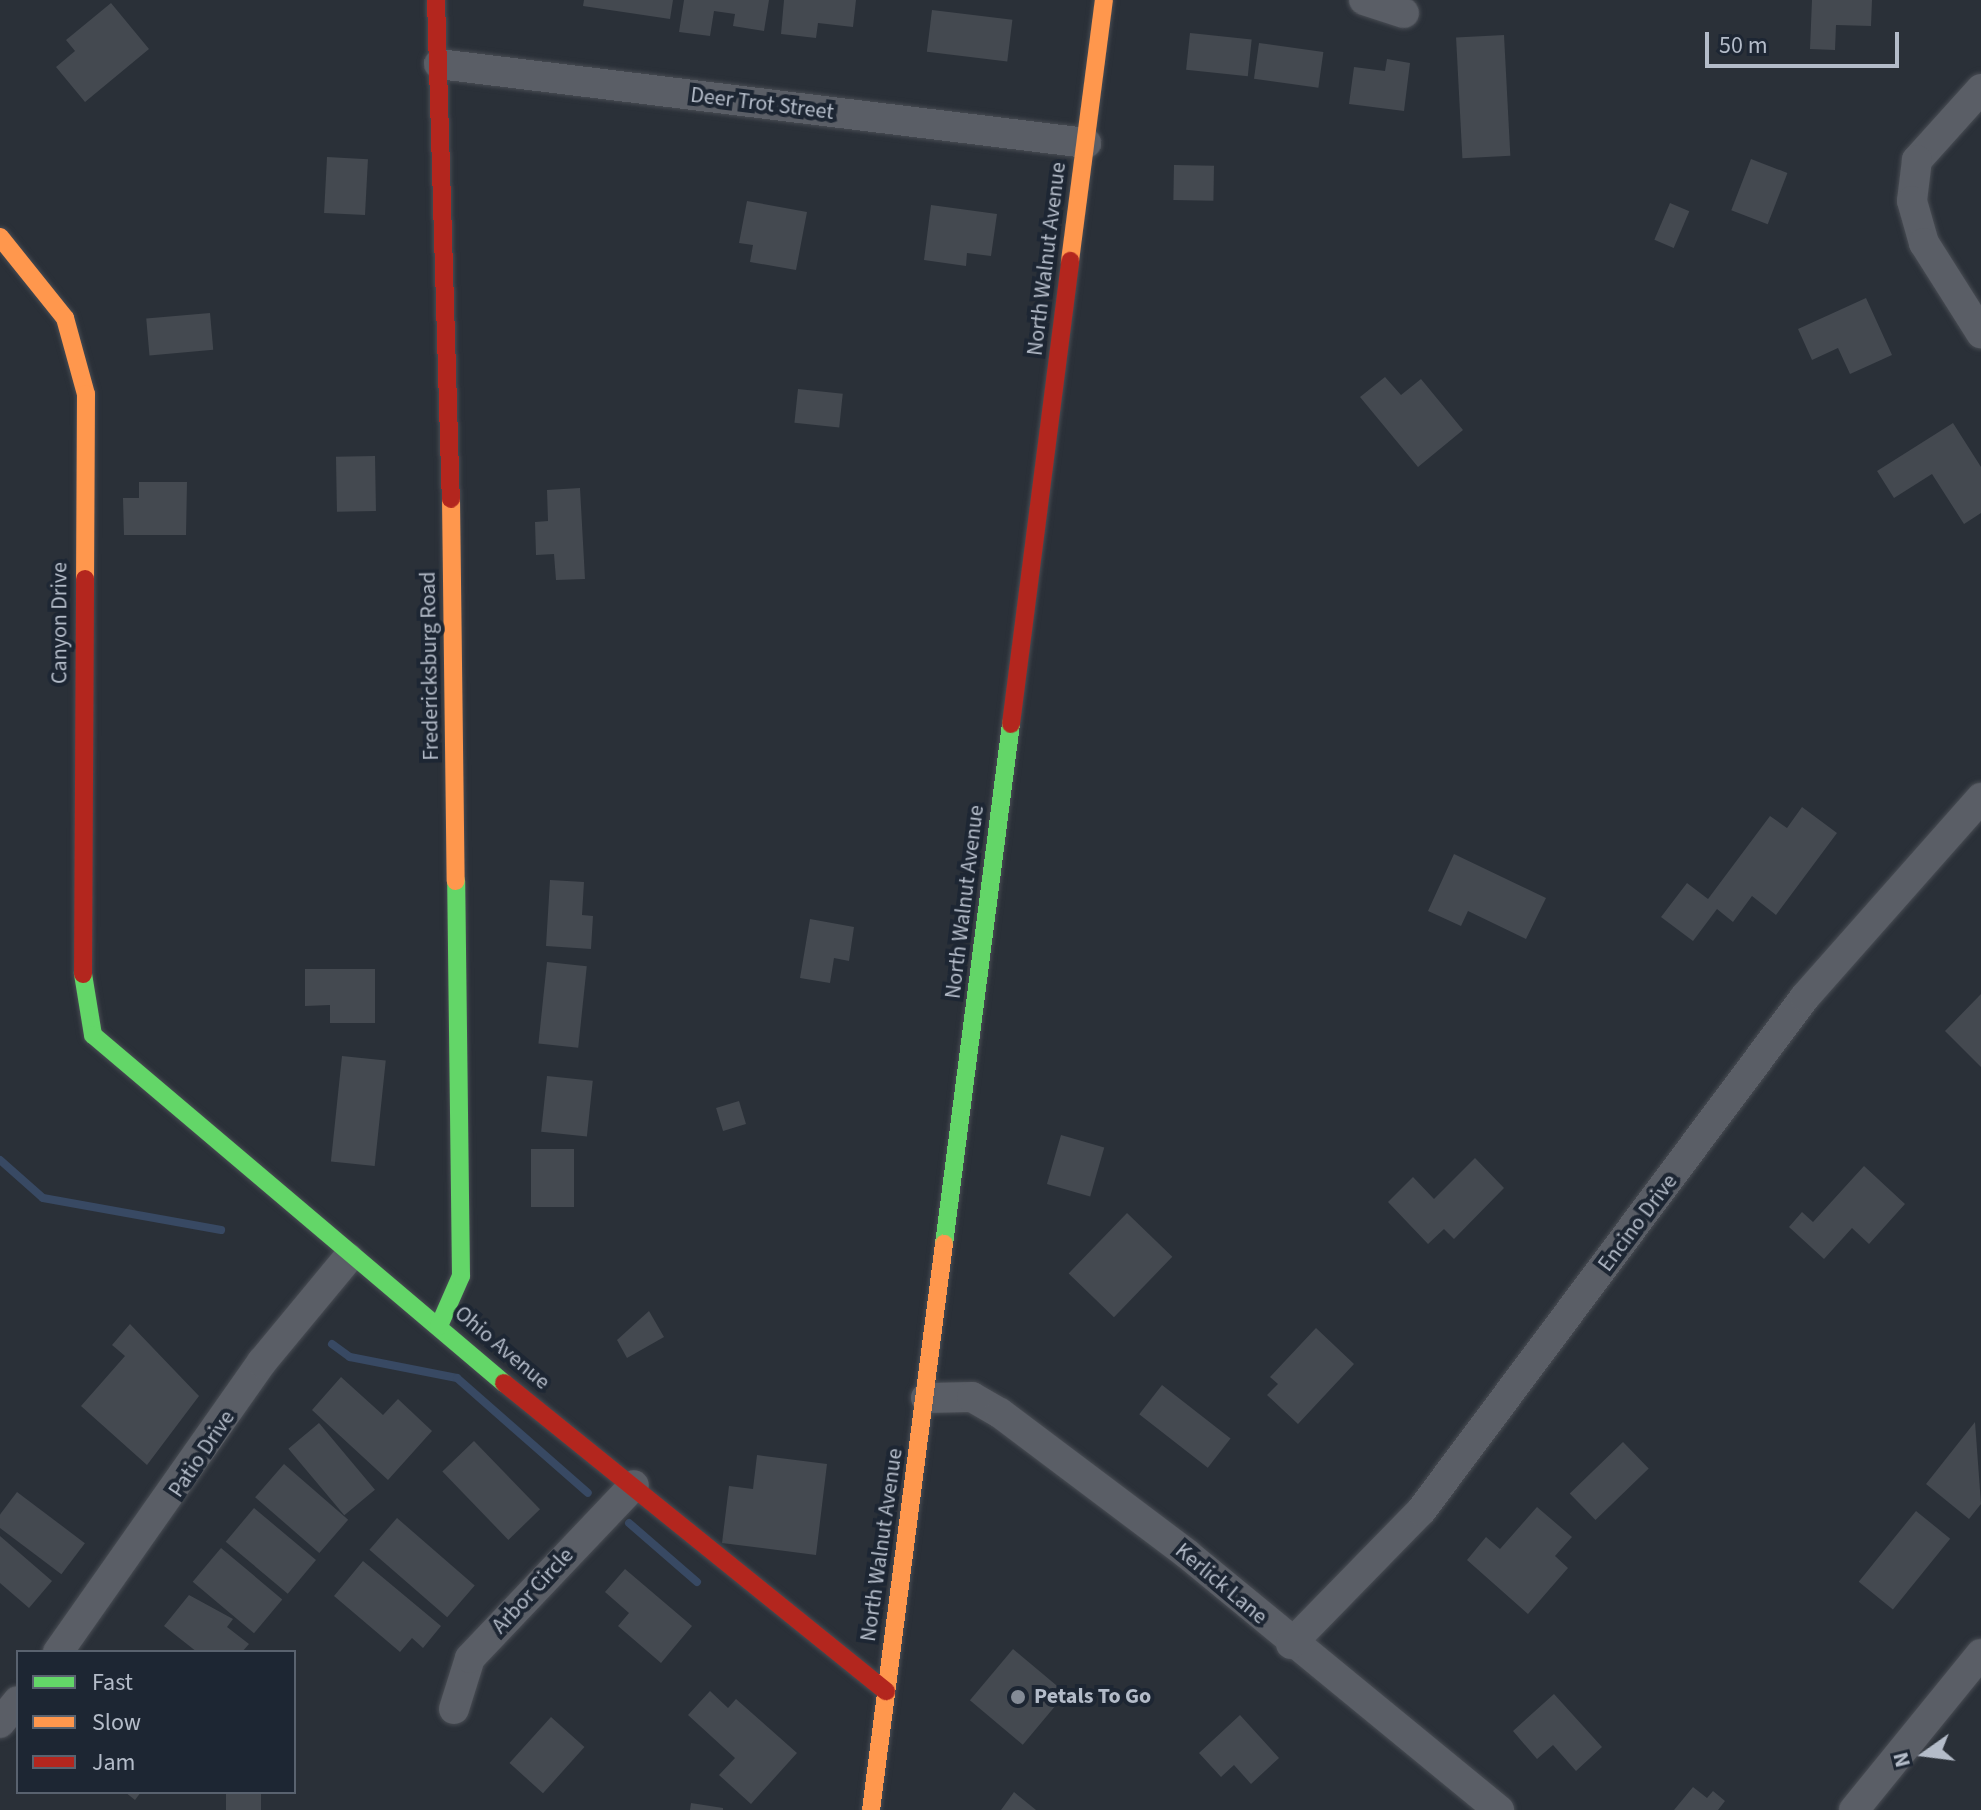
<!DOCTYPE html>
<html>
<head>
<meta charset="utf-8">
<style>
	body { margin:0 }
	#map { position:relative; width:1981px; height:1810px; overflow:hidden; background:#2a3038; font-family:"Source Sans 3",sans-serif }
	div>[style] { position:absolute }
	.stream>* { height:8px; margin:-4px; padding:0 4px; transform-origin:4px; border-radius:4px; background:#384963 }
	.building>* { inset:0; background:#444950; transform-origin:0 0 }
	.roads { filter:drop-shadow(0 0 2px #484c53) drop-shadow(0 0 2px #484c53) }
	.street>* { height:30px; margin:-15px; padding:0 15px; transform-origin:15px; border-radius:15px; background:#5a5e66 }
	.fast>* { height:18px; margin:-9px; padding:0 9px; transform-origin:9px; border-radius:9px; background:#63d668 }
	.slow>* { height:18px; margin:-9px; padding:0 9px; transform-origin:9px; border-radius:9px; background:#ff974d }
	.jam>* { height:18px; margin:-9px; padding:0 9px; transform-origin:9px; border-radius:9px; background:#b3261e }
	.dots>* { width:22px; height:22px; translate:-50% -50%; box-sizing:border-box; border:4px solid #1d2633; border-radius:50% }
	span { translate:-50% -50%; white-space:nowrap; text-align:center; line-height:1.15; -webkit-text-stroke:8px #1d2633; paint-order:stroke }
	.street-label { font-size:22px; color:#b4bcc9 }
	.poi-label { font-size:22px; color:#b4bcc9; font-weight:700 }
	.left { translate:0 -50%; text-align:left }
	.legend { position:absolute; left:16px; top:1650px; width:280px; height:144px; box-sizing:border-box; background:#1d2633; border:2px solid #59626f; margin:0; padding:10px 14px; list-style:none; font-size:24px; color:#b4bcc9 }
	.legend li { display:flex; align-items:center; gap:16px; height:40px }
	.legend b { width:40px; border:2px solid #59626f }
	.north { position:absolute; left:1885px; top:1714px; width:80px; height:80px; -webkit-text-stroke:6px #1d2633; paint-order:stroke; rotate:256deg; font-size:22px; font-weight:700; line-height:32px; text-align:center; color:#b4bcc9 }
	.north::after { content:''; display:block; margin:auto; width:28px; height:36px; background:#b4bcc9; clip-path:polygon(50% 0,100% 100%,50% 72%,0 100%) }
	.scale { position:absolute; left:1705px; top:32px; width:194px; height:36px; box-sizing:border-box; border:4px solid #b4bcc9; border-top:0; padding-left:10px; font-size:24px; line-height:28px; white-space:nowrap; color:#b4bcc9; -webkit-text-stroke:6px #1d2633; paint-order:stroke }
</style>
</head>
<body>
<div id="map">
	<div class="stream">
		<i style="left:0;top:1160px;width:57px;rotate:41.5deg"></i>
		<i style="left:43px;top:1198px;width:181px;rotate:10.2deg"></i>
		<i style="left:332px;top:1344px;width:22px;rotate:36deg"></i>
		<i style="left:350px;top:1357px;width:109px;rotate:11.1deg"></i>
		<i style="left:457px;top:1378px;width:174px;rotate:41.3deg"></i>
		<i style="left:629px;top:1523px;width:90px;rotate:40.9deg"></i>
	</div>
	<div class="building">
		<i style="clip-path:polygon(584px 0,673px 0,670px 19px,583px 6px)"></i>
		<i style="clip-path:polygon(684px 0,769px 0,764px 31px,733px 26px,735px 14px,714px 11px,710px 36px,679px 32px)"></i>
		<i style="clip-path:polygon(784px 0,856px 0,853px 27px,818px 23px,816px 38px,781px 34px)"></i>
		<i style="clip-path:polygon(1812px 0,1872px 0,1871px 26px,1836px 25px,1835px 50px,1810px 49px)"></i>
		<i style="clip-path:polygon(111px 3px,149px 49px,85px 102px,56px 67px,75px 51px,66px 40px)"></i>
		<i style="left:932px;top:10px;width:81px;height:42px;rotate:7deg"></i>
		<i style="left:1190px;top:33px;width:62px;height:37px;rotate:6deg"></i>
		<i style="left:1504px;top:35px;width:121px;height:48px;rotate:87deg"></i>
		<i style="left:1259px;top:43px;width:65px;height:36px;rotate:8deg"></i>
		<i style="clip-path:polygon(1387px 59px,1410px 63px,1404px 111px,1349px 104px,1354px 67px,1385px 71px)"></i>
		<i style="left:327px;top:157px;width:41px;height:56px;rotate:3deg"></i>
		<i style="left:1751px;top:159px;width:39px;height:55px;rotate:21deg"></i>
		<i style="left:1174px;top:165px;width:40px;height:35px;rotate:1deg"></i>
		<i style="clip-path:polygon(747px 201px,807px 212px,796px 270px,750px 262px,753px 245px,739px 243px)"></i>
		<i style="left:1670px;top:203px;width:21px;height:40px;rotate:23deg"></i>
		<i style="clip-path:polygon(931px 205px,997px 214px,991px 256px,967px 253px,966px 266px,924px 260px)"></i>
		<i style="clip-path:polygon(1866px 298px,1892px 355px,1850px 374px,1838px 348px,1812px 360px,1798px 329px)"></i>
		<i style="left:210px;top:313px;width:37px;height:64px;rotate:85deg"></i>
		<i style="clip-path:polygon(1385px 377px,1401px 395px,1421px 379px,1463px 430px,1418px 467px,1360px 397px)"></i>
		<i style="left:798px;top:389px;width:45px;height:34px;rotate:6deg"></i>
		<i style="clip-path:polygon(1953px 423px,1981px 467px,1981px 513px,1964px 524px,1932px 474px,1894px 498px,1877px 471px)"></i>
		<i style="left:375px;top:456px;width:55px;height:39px;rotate:89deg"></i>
		<i style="clip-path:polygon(139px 482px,187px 482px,186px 535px,124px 535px,123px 498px,139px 498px)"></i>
		<i style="clip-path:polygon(580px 488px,585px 579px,556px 580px,554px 554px,536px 555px,535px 522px,548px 521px,547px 490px)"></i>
		<i style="clip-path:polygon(1802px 807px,1837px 833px,1776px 915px,1752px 896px,1733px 922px,1717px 909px,1693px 941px,1661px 917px,1687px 883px,1708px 899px,1770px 816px,1787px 828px)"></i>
		<i style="clip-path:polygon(1454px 854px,1546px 898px,1526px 939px,1468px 911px,1461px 926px,1428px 911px)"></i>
		<i style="clip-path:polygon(550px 880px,584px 882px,582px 915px,593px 916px,591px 949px,546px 946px)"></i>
		<i style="clip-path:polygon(810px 919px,854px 927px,849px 961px,834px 958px,830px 983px,800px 978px)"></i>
		<i style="left:547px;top:962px;width:40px;height:82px;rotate:6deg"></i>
		<i style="clip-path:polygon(305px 969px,375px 969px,375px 1023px,330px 1023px,330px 1005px,305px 1006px)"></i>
		<i style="clip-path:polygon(1981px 994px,1981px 1067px,1945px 1031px)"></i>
		<i style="left:342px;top:1056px;width:44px;height:106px;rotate:6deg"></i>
		<i style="left:547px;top:1076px;width:46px;height:56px;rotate:6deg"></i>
		<i style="left:739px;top:1101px;width:24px;height:24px;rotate:73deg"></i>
		<i style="left:1061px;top:1135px;width:45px;height:51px;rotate:16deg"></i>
		<i style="left:531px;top:1149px;width:43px;height:58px"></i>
		<i style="clip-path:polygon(1475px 1158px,1504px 1188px,1454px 1239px,1444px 1229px,1428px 1244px,1388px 1202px,1413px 1177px,1434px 1199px)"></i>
		<i style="clip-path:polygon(1864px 1166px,1905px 1204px,1869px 1244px,1852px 1228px,1824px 1259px,1789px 1227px,1802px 1212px,1813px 1222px)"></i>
		<i style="left:1127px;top:1213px;width:63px;height:84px;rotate:44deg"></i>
		<i style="clip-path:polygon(649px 1311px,664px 1337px,627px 1358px,617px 1340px)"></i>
		<i style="clip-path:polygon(130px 1324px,199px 1396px,147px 1465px,81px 1406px,125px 1356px,112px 1345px)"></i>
		<i style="clip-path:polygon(1316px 1328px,1354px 1364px,1298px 1424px,1267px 1395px,1278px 1384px,1270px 1377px)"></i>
		<i style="clip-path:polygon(341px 1377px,383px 1415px,398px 1399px,432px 1431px,388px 1480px,312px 1410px)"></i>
		<i style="left:1162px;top:1385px;width:87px;height:37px;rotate:38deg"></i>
		<i style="clip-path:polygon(1975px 1422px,1981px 1504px,1969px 1519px,1926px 1484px)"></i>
		<i style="left:319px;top:1423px;width:87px;height:40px;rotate:50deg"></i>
		<i style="left:474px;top:1441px;width:95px;height:44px;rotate:46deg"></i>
		<i style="left:1623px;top:1442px;width:37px;height:74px;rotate:46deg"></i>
		<i style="clip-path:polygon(757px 1455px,827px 1464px,816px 1555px,722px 1543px,729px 1486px,753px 1489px)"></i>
		<i style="left:284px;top:1464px;width:85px;height:44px;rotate:41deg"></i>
		<i style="left:17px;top:1492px;width:85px;height:39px;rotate:37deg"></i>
		<i style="clip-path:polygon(1537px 1507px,1572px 1537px,1555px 1556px,1568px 1568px,1528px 1614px,1467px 1560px,1486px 1537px,1500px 1549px)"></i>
		<i style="left:254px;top:1508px;width:81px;height:44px;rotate:40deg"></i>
		<i style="left:1916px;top:1511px;width:44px;height:91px;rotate:39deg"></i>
		<i style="left:397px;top:1518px;width:103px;height:42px;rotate:41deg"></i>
		<i style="clip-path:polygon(0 1536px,52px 1581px,29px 1608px,0 1583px)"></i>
		<i style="left:221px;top:1548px;width:80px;height:44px;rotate:40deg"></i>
		<i style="clip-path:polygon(363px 1561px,441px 1626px,423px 1648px,412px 1638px,400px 1652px,334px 1596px)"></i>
		<i style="clip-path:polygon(625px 1569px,692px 1626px,661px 1663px,618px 1626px,629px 1613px,605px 1592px)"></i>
		<i style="clip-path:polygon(189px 1595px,233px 1619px,227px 1627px,249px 1644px,242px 1652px,197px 1652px,164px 1626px)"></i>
		<i style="left:1013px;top:1649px;width:69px;height:67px;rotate:40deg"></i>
		<i style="clip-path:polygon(710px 1691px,728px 1708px,736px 1699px,797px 1753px,751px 1804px,719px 1775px,735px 1758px,688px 1715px)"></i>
		<i style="clip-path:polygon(1554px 1694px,1602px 1747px,1576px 1771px,1553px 1745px,1537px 1759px,1513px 1731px)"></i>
		<i style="clip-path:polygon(1240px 1715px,1279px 1758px,1251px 1784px,1234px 1765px,1221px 1777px,1199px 1753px)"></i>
		<i style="left:551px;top:1717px;width:45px;height:62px;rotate:42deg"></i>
		<i style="clip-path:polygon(1693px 1787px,1707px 1798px,1713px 1791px,1725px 1801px,1718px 1810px,1674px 1810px)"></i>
		<i style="clip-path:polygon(125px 1792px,141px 1792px,135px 1800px)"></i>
		<i style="left:226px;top:1792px;width:35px;height:18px"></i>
		<i style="clip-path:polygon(1014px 1792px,1036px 1810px,1001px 1810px)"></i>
		<i style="clip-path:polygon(691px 1803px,723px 1808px,723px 1810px,690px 1810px)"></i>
	</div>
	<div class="roads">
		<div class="street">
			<i style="left:1364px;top:0;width:42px;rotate:18deg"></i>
			<i style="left:439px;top:64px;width:652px;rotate:6.96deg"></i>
			<i style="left:1981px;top:89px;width:96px;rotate:132deg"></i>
			<i style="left:1917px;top:160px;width:41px;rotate:97deg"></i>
			<i style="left:1912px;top:201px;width:44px;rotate:74.1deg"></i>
			<i style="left:1924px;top:243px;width:107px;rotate:57.7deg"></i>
			<i style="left:926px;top:1398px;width:46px;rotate:-1.2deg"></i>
			<i style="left:972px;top:1397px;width:32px;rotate:30deg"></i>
			<i style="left:1000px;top:1413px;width:234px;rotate:37deg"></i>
			<i style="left:1187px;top:1554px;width:404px;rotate:39.4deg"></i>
			<i style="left:1291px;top:1644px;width:186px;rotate:-45.7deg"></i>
			<i style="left:1421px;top:1511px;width:642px;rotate:-53.24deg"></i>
			<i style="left:1805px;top:997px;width:266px;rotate:-48.5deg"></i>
			<i style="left:58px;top:1652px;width:355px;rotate:-54.9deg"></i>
			<i style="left:262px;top:1362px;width:135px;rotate:-50.4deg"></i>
			<i style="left:454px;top:1709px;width:53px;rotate:-72.6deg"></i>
			<i style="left:470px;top:1658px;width:238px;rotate:-46.5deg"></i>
			<i style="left:0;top:1723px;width:28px;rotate:-51deg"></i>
			<i style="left:1854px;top:1810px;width:201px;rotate:-50.9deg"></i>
		</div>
		<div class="fast">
			<i style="left:83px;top:974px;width:62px;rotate:80.7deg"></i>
			<i style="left:93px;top:1035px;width:539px;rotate:40.26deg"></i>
			<i style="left:944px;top:1244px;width:524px;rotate:-82.66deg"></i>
			<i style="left:439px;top:1326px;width:55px;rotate:-66.3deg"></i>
			<i style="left:461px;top:1276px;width:395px;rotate:-90.7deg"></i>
		</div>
		<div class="slow">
			<i style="left:0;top:237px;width:104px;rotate:51.3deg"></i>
			<i style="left:65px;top:318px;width:79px;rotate:74.6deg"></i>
			<i style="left:86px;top:394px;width:185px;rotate:90.3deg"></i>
			<i style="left:1070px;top:261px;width:263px;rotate:-82.6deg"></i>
			<i style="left:451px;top:499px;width:382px;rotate:89.3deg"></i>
			<i style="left:871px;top:1810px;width:571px;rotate:-82.65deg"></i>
		</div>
		<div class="jam">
			<i style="left:436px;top:0;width:499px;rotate:88.3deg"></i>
			<i style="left:1011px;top:724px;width:467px;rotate:-82.7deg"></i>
			<i style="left:83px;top:974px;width:395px;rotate:-89.7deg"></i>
			<i style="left:504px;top:1383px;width:491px;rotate:38.9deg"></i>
		</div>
	</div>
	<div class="dots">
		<i style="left:1018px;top:1697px;background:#848b96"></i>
	</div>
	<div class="street-label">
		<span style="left:762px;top:104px;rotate:7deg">Deer Trot Street</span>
		<span style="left:1047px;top:259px;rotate:-83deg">North Walnut Avenue</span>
		<span style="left:60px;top:623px;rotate:-90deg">Canyon Drive</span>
		<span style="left:430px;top:666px;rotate:-91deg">Fredericksburg Road</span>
		<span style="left:965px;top:902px;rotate:-83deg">North Walnut Avenue</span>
		<span style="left:1638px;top:1223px;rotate:-53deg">Encino Drive</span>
		<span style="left:502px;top:1348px;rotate:40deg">Ohio Avenue</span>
		<span style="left:202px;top:1454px;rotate:-56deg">Patio Drive</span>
		<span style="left:882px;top:1545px;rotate:-82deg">North Walnut Avenue</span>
		<span style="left:1221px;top:1584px;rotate:40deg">Kerlick Lane</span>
		<span style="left:533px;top:1591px;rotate:-47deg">Arbor Circle</span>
	</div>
	<div class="poi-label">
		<span class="left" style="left:1034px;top:1697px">Petals To Go</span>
	</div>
	<ul class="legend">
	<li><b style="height:10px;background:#63d668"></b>Fast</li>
	<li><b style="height:10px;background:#ff974d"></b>Slow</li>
	<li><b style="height:10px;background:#b3261e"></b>Jam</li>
	</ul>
	<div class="north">N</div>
	<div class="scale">50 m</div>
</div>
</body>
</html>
